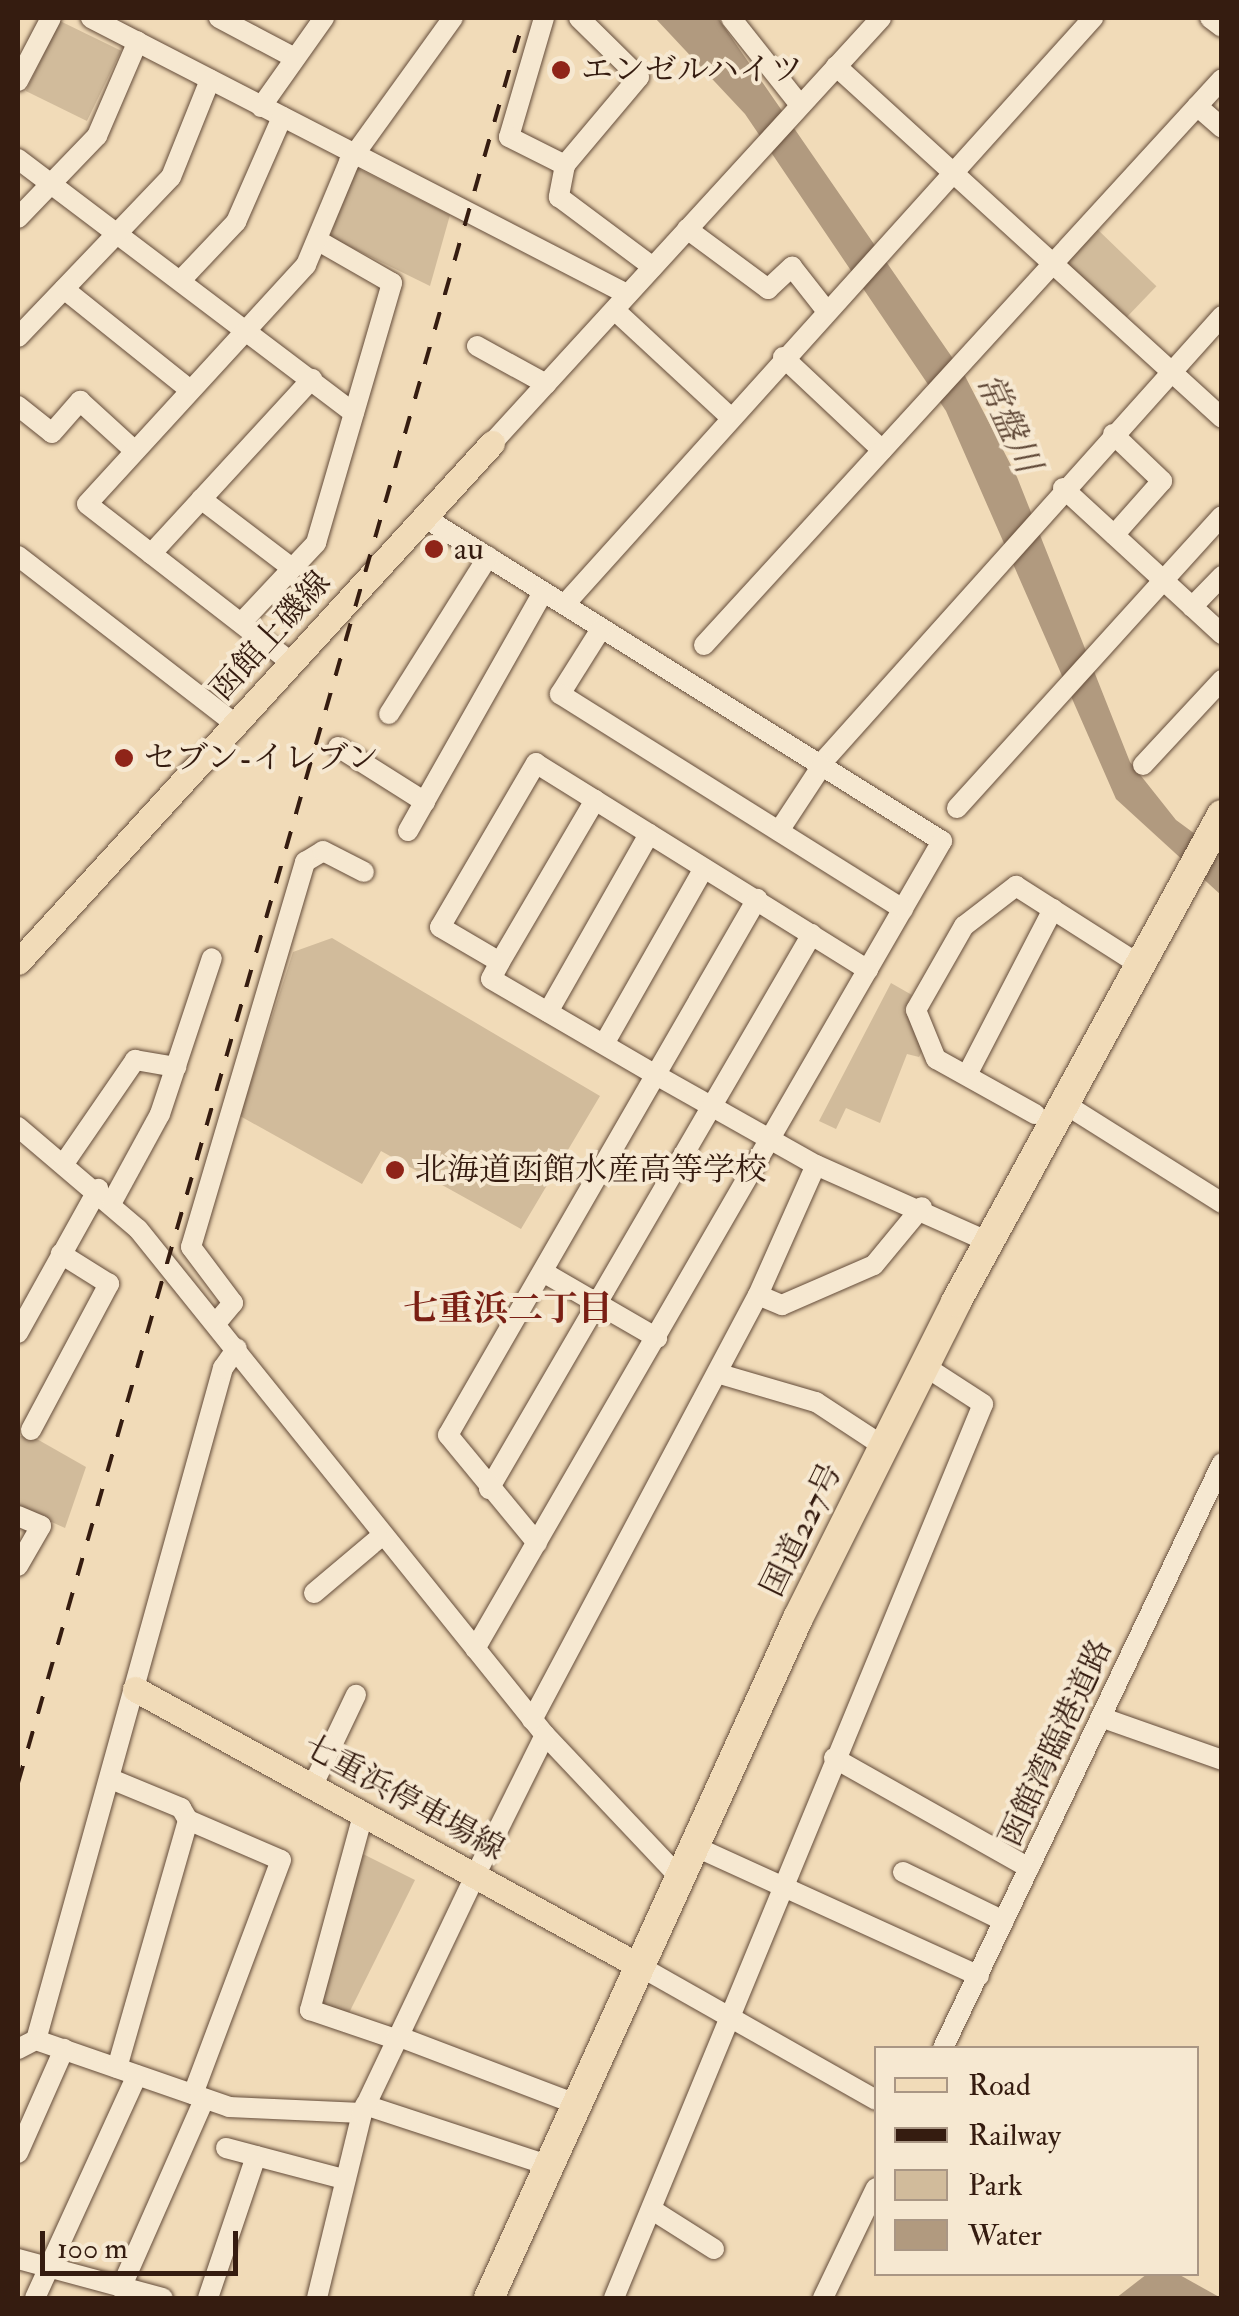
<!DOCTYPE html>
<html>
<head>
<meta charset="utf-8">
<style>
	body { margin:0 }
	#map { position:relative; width:1239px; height:2316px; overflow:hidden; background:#f1dbb8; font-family:"IM FELL Double Pica","Noto Serif JP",serif }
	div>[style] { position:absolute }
	.green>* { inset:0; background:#d1bb9b; transform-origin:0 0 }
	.water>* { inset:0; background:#b19a7f }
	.roads { filter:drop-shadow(0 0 2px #644c3a) drop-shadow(0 0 2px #644c3a) }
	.minor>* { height:20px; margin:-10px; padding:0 10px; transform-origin:10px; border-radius:10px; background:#f6e8d1 }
	.major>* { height:25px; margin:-12.5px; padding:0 12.5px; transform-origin:12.5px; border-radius:12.5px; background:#f1dbb8 }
	.highway>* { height:30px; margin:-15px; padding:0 15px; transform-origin:15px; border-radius:15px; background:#f1dbb8 }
	.rail>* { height:4px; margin-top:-2px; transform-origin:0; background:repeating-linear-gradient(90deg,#351c10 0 18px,transparent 0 36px) }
	.dots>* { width:28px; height:28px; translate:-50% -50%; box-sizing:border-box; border:5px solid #f6e8d1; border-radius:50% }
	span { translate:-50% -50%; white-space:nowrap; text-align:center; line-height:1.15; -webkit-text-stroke:8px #f6e8d1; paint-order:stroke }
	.poi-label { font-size:32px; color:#351c10 }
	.left { translate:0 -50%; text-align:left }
	.street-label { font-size:32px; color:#351c10 }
	.water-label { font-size:35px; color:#604837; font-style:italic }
	.neighbourhood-label { font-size:35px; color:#7a1f14; font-weight:700 }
	.frame { position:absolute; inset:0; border:20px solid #351c10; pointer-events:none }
	.legend { position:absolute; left:874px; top:2046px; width:325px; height:230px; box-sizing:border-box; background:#f6e8d1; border:2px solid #a99684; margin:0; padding:12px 18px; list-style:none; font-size:30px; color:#351c10 }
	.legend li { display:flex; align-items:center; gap:20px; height:50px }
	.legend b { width:50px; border:2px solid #a99684 }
	.scale { position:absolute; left:40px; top:2231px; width:198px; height:45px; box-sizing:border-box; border:5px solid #351c10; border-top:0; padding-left:12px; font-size:30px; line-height:35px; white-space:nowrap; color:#351c10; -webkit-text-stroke:8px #f6e8d1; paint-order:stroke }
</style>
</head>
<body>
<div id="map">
	<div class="green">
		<i style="left:60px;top:21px;width:68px;height:78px;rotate:26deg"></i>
		<i style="clip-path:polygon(353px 166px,450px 215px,430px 286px,330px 237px)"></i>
		<i style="left:1096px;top:228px;width:84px;height:47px;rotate:44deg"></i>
		<i style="clip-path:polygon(332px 938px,600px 1096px,521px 1229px,381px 1151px,362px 1184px,240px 1116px,293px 952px)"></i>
		<i style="clip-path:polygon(891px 983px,912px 995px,904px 1010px,924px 1047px,919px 1057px,907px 1054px,880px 1123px,846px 1108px,836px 1129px,819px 1121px)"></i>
		<i style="clip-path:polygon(28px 1434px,86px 1467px,65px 1528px,18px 1507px,18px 1437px)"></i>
		<i style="clip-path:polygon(355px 1850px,415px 1880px,347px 2017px,317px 2006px)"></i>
	</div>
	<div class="water">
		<i style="clip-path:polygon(655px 18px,718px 18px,965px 376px,1017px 477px,1130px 762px,1176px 820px,1221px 853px,1221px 895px,1116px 799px,946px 411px,745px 114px)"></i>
		<i style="clip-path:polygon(1147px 2274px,1178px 2274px,1221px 2298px,1116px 2298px)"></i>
	</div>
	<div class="roads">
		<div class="minor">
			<i style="left:91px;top:18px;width:603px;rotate:27.25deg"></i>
			<i style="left:219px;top:18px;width:86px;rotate:27.8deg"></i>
			<i style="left:544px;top:18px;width:124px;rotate:106.4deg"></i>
			<i style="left:509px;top:137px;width:63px;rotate:26.6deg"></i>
			<i style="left:579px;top:18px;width:84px;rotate:44.5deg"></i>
			<i style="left:639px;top:77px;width:115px;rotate:130.1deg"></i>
			<i style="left:565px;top:165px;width:33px;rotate:101deg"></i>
			<i style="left:559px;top:197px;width:117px;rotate:36.7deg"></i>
			<i style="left:731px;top:18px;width:111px;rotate:51.6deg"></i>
			<i style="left:1210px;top:18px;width:15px;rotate:37deg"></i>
			<i style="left:836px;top:66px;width:522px;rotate:42.36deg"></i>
			<i style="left:18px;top:81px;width:71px;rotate:-62.4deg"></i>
			<i style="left:1197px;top:106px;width:33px;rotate:41deg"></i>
			<i style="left:261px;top:107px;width:109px;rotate:-54.7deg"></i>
			<i style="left:18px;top:159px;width:421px;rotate:37.1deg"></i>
			<i style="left:18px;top:218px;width:114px;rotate:-46.1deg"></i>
			<i style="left:97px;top:136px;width:103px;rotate:-66.7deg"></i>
			<i style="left:687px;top:229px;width:101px;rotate:36.5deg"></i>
			<i style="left:768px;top:289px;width:33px;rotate:-43deg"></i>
			<i style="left:792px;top:267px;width:53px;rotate:51.8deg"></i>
			<i style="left:182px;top:279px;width:79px;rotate:-46.5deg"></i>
			<i style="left:236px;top:222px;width:115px;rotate:-66.3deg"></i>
			<i style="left:64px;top:289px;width:161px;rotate:38.7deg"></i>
			<i style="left:621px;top:316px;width:146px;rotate:42.8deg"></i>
			<i style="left:18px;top:337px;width:221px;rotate:-46.3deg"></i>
			<i style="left:171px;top:177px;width:105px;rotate:-68.1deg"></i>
			<i style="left:477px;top:346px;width:79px;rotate:28.8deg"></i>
			<i style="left:783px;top:357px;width:136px;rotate:43.2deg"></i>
			<i style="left:18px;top:406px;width:43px;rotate:38.5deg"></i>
			<i style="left:52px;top:433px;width:43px;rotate:-48.8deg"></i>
			<i style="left:80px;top:401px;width:74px;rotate:42.3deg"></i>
			<i style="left:1113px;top:434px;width:68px;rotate:43.8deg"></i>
			<i style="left:1162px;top:481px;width:72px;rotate:131.6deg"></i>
			<i style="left:492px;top:443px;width:576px;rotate:-47.53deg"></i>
			<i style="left:1063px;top:488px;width:216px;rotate:42.6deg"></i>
			<i style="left:201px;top:499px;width:114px;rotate:37.2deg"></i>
			<i style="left:424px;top:517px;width:611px;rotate:32.03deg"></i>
			<i style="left:942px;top:841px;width:933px;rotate:120.03deg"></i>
			<i style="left:151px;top:554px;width:238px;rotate:-47.4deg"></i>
			<i style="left:18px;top:556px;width:274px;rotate:37.7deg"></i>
			<i style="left:565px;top:604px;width:789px;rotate:-47.98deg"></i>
			<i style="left:1192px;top:607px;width:43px;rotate:-45.9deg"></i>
			<i style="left:241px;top:623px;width:110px;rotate:-46.8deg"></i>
			<i style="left:316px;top:543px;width:271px;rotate:-73.7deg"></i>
			<i style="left:392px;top:283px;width:86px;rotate:-150.2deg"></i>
			<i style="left:601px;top:629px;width:77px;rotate:122.2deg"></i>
			<i style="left:560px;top:694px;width:405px;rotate:32.1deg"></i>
			<i style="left:704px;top:645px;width:767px;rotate:-47.54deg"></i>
			<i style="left:292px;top:663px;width:259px;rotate:-142.2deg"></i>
			<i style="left:87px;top:504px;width:324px;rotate:-47.5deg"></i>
			<i style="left:306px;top:265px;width:112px;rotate:-67.3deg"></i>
			<i style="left:349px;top:162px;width:178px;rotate:-54.2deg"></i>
			<i style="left:389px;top:714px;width:186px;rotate:-57.8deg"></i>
			<i style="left:338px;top:747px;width:103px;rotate:32.3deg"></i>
			<i style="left:1143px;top:765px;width:116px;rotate:-47.1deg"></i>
			<i style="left:819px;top:766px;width:604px;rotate:-48.15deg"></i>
			<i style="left:957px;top:808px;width:394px;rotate:-47.8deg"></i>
			<i style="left:408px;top:831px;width:274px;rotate:-60.5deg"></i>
			<i style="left:779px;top:831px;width:77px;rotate:-56.7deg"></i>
			<i style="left:500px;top:962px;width:188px;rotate:-59.6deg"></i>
			<i style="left:868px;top:970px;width:391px;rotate:-148.1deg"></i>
			<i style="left:536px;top:763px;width:190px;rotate:120.3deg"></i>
			<i style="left:440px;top:927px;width:69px;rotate:30.3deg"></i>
			<i style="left:500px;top:962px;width:19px;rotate:118deg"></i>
			<i style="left:491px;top:979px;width:191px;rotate:30.2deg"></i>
			<i style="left:656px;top:1075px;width:184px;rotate:29.4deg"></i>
			<i style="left:816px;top:1165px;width:192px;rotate:24deg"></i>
			<i style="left:548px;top:1012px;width:205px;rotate:-60.4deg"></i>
			<i style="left:604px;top:1044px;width:202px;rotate:-60.4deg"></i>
			<i style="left:967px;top:1075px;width:187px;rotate:-62.6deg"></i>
			<i style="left:1065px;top:1104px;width:186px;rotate:32.2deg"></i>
			<i style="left:1035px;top:1114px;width:113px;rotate:-150.9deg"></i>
			<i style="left:936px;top:1059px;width:53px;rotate:-112.2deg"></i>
			<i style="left:916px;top:1010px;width:97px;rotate:-60.3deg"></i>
			<i style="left:964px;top:926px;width:66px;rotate:-37.6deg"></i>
			<i style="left:1016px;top:886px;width:147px;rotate:32.5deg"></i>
			<i style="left:18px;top:1127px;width:157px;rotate:40.4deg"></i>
			<i style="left:138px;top:1229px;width:649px;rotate:51.19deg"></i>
			<i style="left:545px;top:1735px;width:198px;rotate:46.6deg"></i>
			<i style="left:65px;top:1162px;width:124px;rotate:-55.5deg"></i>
			<i style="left:135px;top:1060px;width:42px;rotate:9.7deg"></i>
			<i style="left:112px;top:1202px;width:100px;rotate:-61.4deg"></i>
			<i style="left:160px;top:1114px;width:164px;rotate:-71.6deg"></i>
			<i style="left:543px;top:1272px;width:132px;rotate:30.1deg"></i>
			<i style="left:758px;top:1295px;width:142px;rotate:-66deg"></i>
			<i style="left:217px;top:1322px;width:25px;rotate:-50deg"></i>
			<i style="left:233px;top:1303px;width:70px;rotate:-126.9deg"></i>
			<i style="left:191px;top:1247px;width:402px;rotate:-73.5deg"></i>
			<i style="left:305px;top:862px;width:21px;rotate:-31deg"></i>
			<i style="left:323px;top:851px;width:46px;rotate:27.1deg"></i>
			<i style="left:18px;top:1333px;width:165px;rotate:-60.9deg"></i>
			<i style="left:720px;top:1374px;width:100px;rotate:16.3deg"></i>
			<i style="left:816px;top:1402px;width:80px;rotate:33.3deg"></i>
			<i style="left:31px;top:1430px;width:166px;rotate:-61.9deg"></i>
			<i style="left:109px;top:1284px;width:57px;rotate:-148deg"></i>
			<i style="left:489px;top:1489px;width:642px;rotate:-59.8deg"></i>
			<i style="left:18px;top:1516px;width:25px;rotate:23deg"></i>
			<i style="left:41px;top:1526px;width:46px;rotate:119.9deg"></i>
			<i style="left:537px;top:1543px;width:140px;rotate:-129.5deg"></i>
			<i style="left:448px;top:1435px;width:619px;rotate:-60.04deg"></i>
			<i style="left:314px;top:1593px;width:84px;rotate:-40.2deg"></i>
			<i style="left:1103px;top:1718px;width:126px;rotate:19.4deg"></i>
			<i style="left:532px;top:1720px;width:481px;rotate:-62deg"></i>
			<i style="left:758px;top:1295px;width:26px;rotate:23deg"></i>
			<i style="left:782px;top:1305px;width:100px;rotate:-23.5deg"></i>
			<i style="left:874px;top:1265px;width:75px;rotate:-50.4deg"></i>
			<i style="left:834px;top:1758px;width:224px;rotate:29.4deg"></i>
			<i style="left:111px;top:1779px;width:76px;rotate:22.5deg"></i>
			<i style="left:181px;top:1808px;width:14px;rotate:60deg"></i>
			<i style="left:313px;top:1785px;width:100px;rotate:-64.5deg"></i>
			<i style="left:360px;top:1826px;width:191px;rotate:105.2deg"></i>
			<i style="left:310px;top:2010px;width:90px;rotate:18.8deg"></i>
			<i style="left:696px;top:1847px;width:311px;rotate:24.5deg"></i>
			<i style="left:903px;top:1872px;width:112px;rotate:25.9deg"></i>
			<i style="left:476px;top:1874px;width:155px;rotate:-63.6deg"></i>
			<i style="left:641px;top:1967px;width:270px;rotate:29.5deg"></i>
			<i style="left:397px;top:2036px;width:195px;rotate:20.8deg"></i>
			<i style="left:36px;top:2040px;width:698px;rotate:-74.45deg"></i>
			<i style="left:223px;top:1368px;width:24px;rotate:-55deg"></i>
			<i style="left:943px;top:2048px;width:648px;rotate:-64.5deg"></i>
			<i style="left:18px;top:2049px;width:20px;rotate:-27deg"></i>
			<i style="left:36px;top:2040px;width:204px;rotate:19.1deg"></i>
			<i style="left:229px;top:2107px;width:133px;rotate:2.6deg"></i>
			<i style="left:117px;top:2068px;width:258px;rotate:-74deg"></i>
			<i style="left:188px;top:1820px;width:101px;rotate:23.3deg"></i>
			<i style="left:281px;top:1860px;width:250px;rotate:110.6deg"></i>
			<i style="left:365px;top:2105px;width:196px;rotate:18.2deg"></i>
			<i style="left:226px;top:2148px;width:121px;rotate:14.8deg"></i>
			<i style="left:18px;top:2153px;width:114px;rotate:-66.1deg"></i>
			<i style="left:654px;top:2211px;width:71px;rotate:32.3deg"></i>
			<i style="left:18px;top:2259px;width:150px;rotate:15.1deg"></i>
			<i style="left:121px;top:2288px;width:206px;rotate:-66.2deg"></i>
			<i style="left:35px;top:2298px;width:245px;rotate:-65.4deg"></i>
			<i style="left:208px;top:2298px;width:150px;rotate:-71.3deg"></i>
			<i style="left:317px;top:2298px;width:190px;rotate:-76.3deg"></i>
			<i style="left:362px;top:2113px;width:250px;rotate:-64.5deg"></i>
			<i style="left:614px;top:2298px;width:967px;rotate:-67.57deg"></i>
			<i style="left:983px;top:1404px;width:72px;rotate:-147deg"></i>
			<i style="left:823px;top:2298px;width:122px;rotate:-64.3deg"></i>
		</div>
		<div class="major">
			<i style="left:18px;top:962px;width:703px;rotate:-47.59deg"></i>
			<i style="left:135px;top:1689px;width:577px;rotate:28.78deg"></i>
		</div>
		<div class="highway">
			<i style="left:489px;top:2298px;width:747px;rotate:-65.56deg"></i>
			<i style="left:798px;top:1618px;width:353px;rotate:-63.4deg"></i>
			<i style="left:956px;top:1302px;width:555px;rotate:-61.36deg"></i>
		</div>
	</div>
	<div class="rail">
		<i style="left:18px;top:1783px;width:1836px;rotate:-74deg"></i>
	</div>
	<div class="dots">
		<i style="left:561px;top:70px;background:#8f2418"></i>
		<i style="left:434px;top:549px;background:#8f2418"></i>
		<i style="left:124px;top:758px;background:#8f2418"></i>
		<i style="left:395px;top:1170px;background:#8f2418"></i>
	</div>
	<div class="poi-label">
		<span class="left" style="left:581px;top:70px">エンゼルハイツ</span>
		<span class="left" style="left:454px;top:549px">au</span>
		<span class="left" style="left:144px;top:758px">セブン-イレブン</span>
		<span class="left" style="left:415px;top:1170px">北海道函館水産高等学校</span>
	</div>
	<div class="street-label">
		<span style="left:271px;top:636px;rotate:-48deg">函館上磯線</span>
		<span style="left:802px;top:1530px;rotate:-64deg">国道227号</span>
		<span style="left:1056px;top:1743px;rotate:-65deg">函館湾臨港道路</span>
		<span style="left:404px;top:1798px;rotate:29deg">七重浜停車場線</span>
	</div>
	<div class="water-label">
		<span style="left:1008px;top:423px;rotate:65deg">常盤川</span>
	</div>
	<div class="neighbourhood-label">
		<span style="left:508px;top:1309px">七重浜二丁目</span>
	</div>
	<div class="frame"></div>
	<ul class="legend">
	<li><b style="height:12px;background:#f1dbb8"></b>Road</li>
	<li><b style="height:12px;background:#351c10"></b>Railway</li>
	<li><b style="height:28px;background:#d1bb9b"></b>Park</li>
	<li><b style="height:28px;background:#b19a7f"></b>Water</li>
	</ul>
	<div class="scale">100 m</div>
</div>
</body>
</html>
